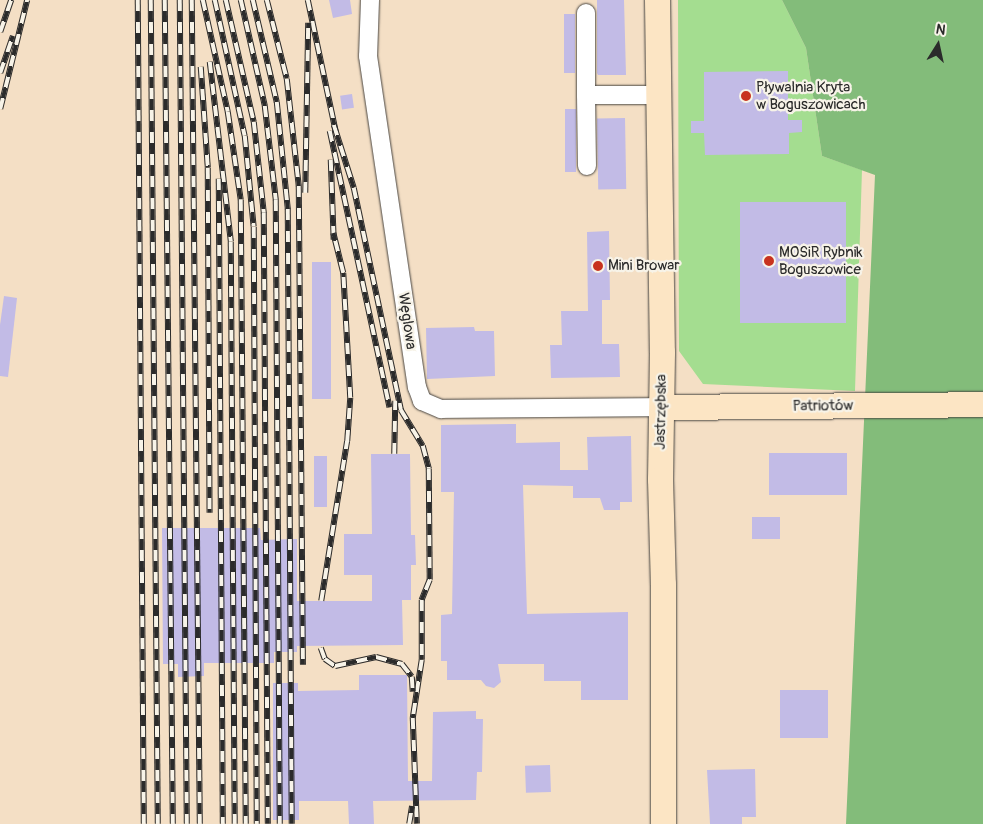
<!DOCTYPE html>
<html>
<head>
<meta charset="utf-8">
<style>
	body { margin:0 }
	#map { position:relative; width:983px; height:824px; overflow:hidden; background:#f4dfc5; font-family:Pangolin,sans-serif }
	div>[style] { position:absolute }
	.green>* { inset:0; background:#a4dd90 }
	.forest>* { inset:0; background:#83bc7a }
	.building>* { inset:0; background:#c2bbe6; transform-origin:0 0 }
	.roads { filter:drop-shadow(0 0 1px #494642) drop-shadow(0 0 1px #494642) }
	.street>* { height:18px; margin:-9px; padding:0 9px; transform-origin:9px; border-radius:9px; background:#fff }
	.secondary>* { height:25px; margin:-12.5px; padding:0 12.5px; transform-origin:12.5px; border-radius:12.5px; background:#fce5c4 }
	.rail>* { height:5.5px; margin-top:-2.75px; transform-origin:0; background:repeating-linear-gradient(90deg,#f7f3e8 0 11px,#2b2b2b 0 22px); box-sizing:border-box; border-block:1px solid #2b2b2b }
	.dots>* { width:14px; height:14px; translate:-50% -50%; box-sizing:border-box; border:2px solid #f7f3e8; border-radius:50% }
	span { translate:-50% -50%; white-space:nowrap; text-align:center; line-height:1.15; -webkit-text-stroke:4.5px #f7f3e8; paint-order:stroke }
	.poi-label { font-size:15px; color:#2b2b2b }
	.left { translate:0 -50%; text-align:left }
	.street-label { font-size:15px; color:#2b2b2b }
	.north { position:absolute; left:913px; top:20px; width:50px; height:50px; -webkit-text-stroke:4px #f7f3e8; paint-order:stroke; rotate:10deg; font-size:14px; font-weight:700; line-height:20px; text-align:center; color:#2b2b2b }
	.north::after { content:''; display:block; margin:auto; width:18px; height:22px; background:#2b2b2b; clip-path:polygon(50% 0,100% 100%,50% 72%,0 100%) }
</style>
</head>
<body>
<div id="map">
	<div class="green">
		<i style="clip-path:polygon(678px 0,782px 0,806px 48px,822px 156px,862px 170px,855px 391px,703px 384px,679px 351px)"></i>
	</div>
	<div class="forest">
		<i style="clip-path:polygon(782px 0,983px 0,983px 824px,846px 824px,875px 175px,822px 156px,806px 48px)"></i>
	</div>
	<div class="building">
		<i style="clip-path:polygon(329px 0,350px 0,352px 14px,333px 18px)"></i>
		<i style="clip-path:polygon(597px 0,624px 0,626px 75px,598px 75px,597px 73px)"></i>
		<i style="left:564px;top:14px;width:11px;height:59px"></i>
		<i style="clip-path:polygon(788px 71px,788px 120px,802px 120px,802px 132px,789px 133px,789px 154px,705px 155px,704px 133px,691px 133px,691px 121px,704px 121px,704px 72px)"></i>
		<i style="left:352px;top:94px;width:14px;height:12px;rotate:82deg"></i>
		<i style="left:565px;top:109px;width:11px;height:63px"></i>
		<i style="left:625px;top:118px;width:71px;height:28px;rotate:89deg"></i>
		<i style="left:846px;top:202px;width:121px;height:106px;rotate:90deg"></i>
		<i style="clip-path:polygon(609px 231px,610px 300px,602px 300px,602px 344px,619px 344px,620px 377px,551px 378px,550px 345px,562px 345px,561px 311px,588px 311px,587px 232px)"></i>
		<i style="left:312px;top:262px;width:19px;height:137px"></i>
		<i style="clip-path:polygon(4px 296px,17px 298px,8px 377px,0 376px,0 325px)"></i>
		<i style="clip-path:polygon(474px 327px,475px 331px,494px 331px,495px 376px,427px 379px,426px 328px)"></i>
		<i style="clip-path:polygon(516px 424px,516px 443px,560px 442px,560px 470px,588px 470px,587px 437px,631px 436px,632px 502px,620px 502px,620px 510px,604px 510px,600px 498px,573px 498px,573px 486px,523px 485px,527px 614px,628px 612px,628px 700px,581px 700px,581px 681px,544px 681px,544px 664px,498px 664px,501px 682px,494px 688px,486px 686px,481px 680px,447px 680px,447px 661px,441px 661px,441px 615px,452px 614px,454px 492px,441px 492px,441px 425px)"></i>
		<i style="left:847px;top:453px;width:42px;height:78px;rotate:90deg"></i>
		<i style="clip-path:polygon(371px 454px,410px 454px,411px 535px,415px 535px,416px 565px,411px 565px,411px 600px,402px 600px,403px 645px,297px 646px,297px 652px,274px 652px,274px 663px,204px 663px,204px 676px,178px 677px,178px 664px,163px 664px,162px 528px,260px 528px,261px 540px,297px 539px,297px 601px,372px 601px,372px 575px,344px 575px,344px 534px,372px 534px)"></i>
		<i style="left:314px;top:456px;width:13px;height:51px"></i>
		<i style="left:752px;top:517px;width:28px;height:22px"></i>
		<i style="clip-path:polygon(359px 675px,407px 675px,408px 781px,432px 781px,433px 712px,476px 711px,476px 719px,483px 719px,482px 772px,477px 772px,476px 800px,373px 801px,374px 824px,349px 824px,348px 801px,299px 801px,299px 820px,273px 820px,273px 683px,298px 683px,298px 691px,359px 690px)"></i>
		<i style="left:828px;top:690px;width:48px;height:48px;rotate:90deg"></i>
		<i style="left:550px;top:765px;width:27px;height:25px;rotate:88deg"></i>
		<i style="clip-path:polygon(755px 769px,756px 817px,742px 817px,742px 824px,710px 824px,707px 770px)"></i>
	</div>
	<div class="roads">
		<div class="street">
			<i style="left:370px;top:0;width:56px;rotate:92deg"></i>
			<i style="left:368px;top:56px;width:335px;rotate:81.6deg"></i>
			<i style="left:417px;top:387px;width:15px;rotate:70deg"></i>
			<i style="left:422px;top:401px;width:21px;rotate:23deg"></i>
			<i style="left:441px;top:409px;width:221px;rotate:-0.5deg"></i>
			<i style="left:586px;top:13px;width:82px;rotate:90deg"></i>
			<i style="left:586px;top:95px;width:72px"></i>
			<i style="left:586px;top:95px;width:71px;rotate:89.2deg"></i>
		</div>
		<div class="secondary">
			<i style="left:657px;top:0;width:352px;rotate:89.2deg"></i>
			<i style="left:662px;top:352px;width:127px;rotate:90.9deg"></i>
			<i style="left:660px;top:479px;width:105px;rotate:88.4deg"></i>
			<i style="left:663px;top:584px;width:240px;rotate:90deg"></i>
			<i style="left:662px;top:407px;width:321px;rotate:-0.5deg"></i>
		</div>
	</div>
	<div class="rail">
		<i style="left:138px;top:0;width:824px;rotate:89.58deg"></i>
		<i style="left:151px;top:0;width:824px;rotate:89.51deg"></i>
		<i style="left:165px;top:0;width:824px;rotate:89.44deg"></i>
		<i style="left:180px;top:0;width:824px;rotate:89.51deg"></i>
		<i style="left:192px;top:0;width:824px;rotate:89.44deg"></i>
		<i style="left:203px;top:0;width:115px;rotate:77.4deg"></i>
		<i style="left:228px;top:112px;width:89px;rotate:81.6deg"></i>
		<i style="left:241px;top:200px;width:624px;rotate:89.54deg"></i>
		<i style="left:215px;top:0;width:139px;rotate:77.6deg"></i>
		<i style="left:245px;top:136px;width:91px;rotate:84.4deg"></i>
		<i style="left:254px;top:227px;width:597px;rotate:89.71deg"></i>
		<i style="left:226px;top:0;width:125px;rotate:77.1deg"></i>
		<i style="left:254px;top:122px;width:92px;rotate:83.7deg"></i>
		<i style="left:264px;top:213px;width:611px;rotate:89.62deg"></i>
		<i style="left:241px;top:0;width:109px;rotate:77.2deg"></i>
		<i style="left:265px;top:106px;width:95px;rotate:83.3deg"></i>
		<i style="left:276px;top:200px;width:624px;rotate:89.63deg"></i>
		<i style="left:253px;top:0;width:105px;rotate:76.8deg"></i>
		<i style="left:277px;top:102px;width:108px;rotate:84.1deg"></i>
		<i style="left:288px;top:209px;width:615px;rotate:89.63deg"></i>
		<i style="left:267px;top:0;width:81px;rotate:75.8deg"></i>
		<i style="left:287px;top:79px;width:108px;rotate:83.6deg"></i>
		<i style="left:299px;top:186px;width:479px;rotate:89.5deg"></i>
		<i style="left:308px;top:0;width:135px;rotate:78deg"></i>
		<i style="left:0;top:32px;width:34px;rotate:-71deg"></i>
		<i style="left:210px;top:62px;width:181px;rotate:83.3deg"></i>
		<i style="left:231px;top:242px;width:582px;rotate:89.61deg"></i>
		<i style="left:201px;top:67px;width:101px;rotate:86deg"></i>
		<i style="left:208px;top:168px;width:345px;rotate:89.7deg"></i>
		<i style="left:0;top:73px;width:39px;rotate:-71deg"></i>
		<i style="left:0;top:109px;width:112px;rotate:-76.1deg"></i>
		<i style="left:334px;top:125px;width:66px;rotate:72.4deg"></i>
		<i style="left:354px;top:188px;width:227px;rotate:78deg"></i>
		<i style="left:401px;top:410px;width:42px;rotate:58.6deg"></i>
		<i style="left:423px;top:446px;width:24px;rotate:75deg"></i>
		<i style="left:429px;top:469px;width:111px;rotate:89.5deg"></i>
		<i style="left:430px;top:580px;width:22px;rotate:112deg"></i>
		<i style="left:422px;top:600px;width:60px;rotate:90deg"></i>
		<i style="left:422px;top:660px;width:59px;rotate:98.8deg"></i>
		<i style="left:413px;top:718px;width:106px;rotate:87.8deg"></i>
		<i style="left:330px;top:131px;width:283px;rotate:77.8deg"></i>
		<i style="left:331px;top:160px;width:80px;rotate:87.9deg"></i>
		<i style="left:219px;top:179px;width:645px;rotate:89.64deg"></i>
		<i style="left:305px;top:193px;width:170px;rotate:-89deg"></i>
		<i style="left:394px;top:454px;width:53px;rotate:-88.9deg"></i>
		<i style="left:321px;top:601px;width:162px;rotate:-80.8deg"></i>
		<i style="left:347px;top:441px;width:43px;rotate:-86deg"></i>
		<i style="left:350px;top:398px;width:125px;rotate:-93.2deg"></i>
		<i style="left:343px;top:273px;width:41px;rotate:-104deg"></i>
		<i style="left:321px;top:648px;width:12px;rotate:70deg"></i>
		<i style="left:325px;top:659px;width:12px;rotate:35deg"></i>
		<i style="left:335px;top:666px;width:42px;rotate:-12.4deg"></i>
		<i style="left:376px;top:657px;width:27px;rotate:15deg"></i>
		<i style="left:402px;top:664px;width:16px;rotate:52deg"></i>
		<i style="left:412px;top:677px;width:15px;rotate:86deg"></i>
		<i style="left:409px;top:824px;width:18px;rotate:-81deg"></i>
	</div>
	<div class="dots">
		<i style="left:746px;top:96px;background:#c8321e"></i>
		<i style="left:769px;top:261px;background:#c8321e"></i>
		<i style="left:598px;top:266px;background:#c8321e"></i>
	</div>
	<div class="poi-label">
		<span class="left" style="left:756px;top:96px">Pływalnia Kryta<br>w Boguszowicach</span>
		<span class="left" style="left:779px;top:261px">MOSiR Rybnik<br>Boguszowice</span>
		<span class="left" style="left:608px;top:266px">Mini Browar</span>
	</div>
	<div class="street-label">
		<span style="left:407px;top:321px;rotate:82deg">Węglowa</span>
		<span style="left:823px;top:406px;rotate:-1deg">Patriotów</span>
		<span style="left:661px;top:412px;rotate:-89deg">Jastrzębska</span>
	</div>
	<div class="north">N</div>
</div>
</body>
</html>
